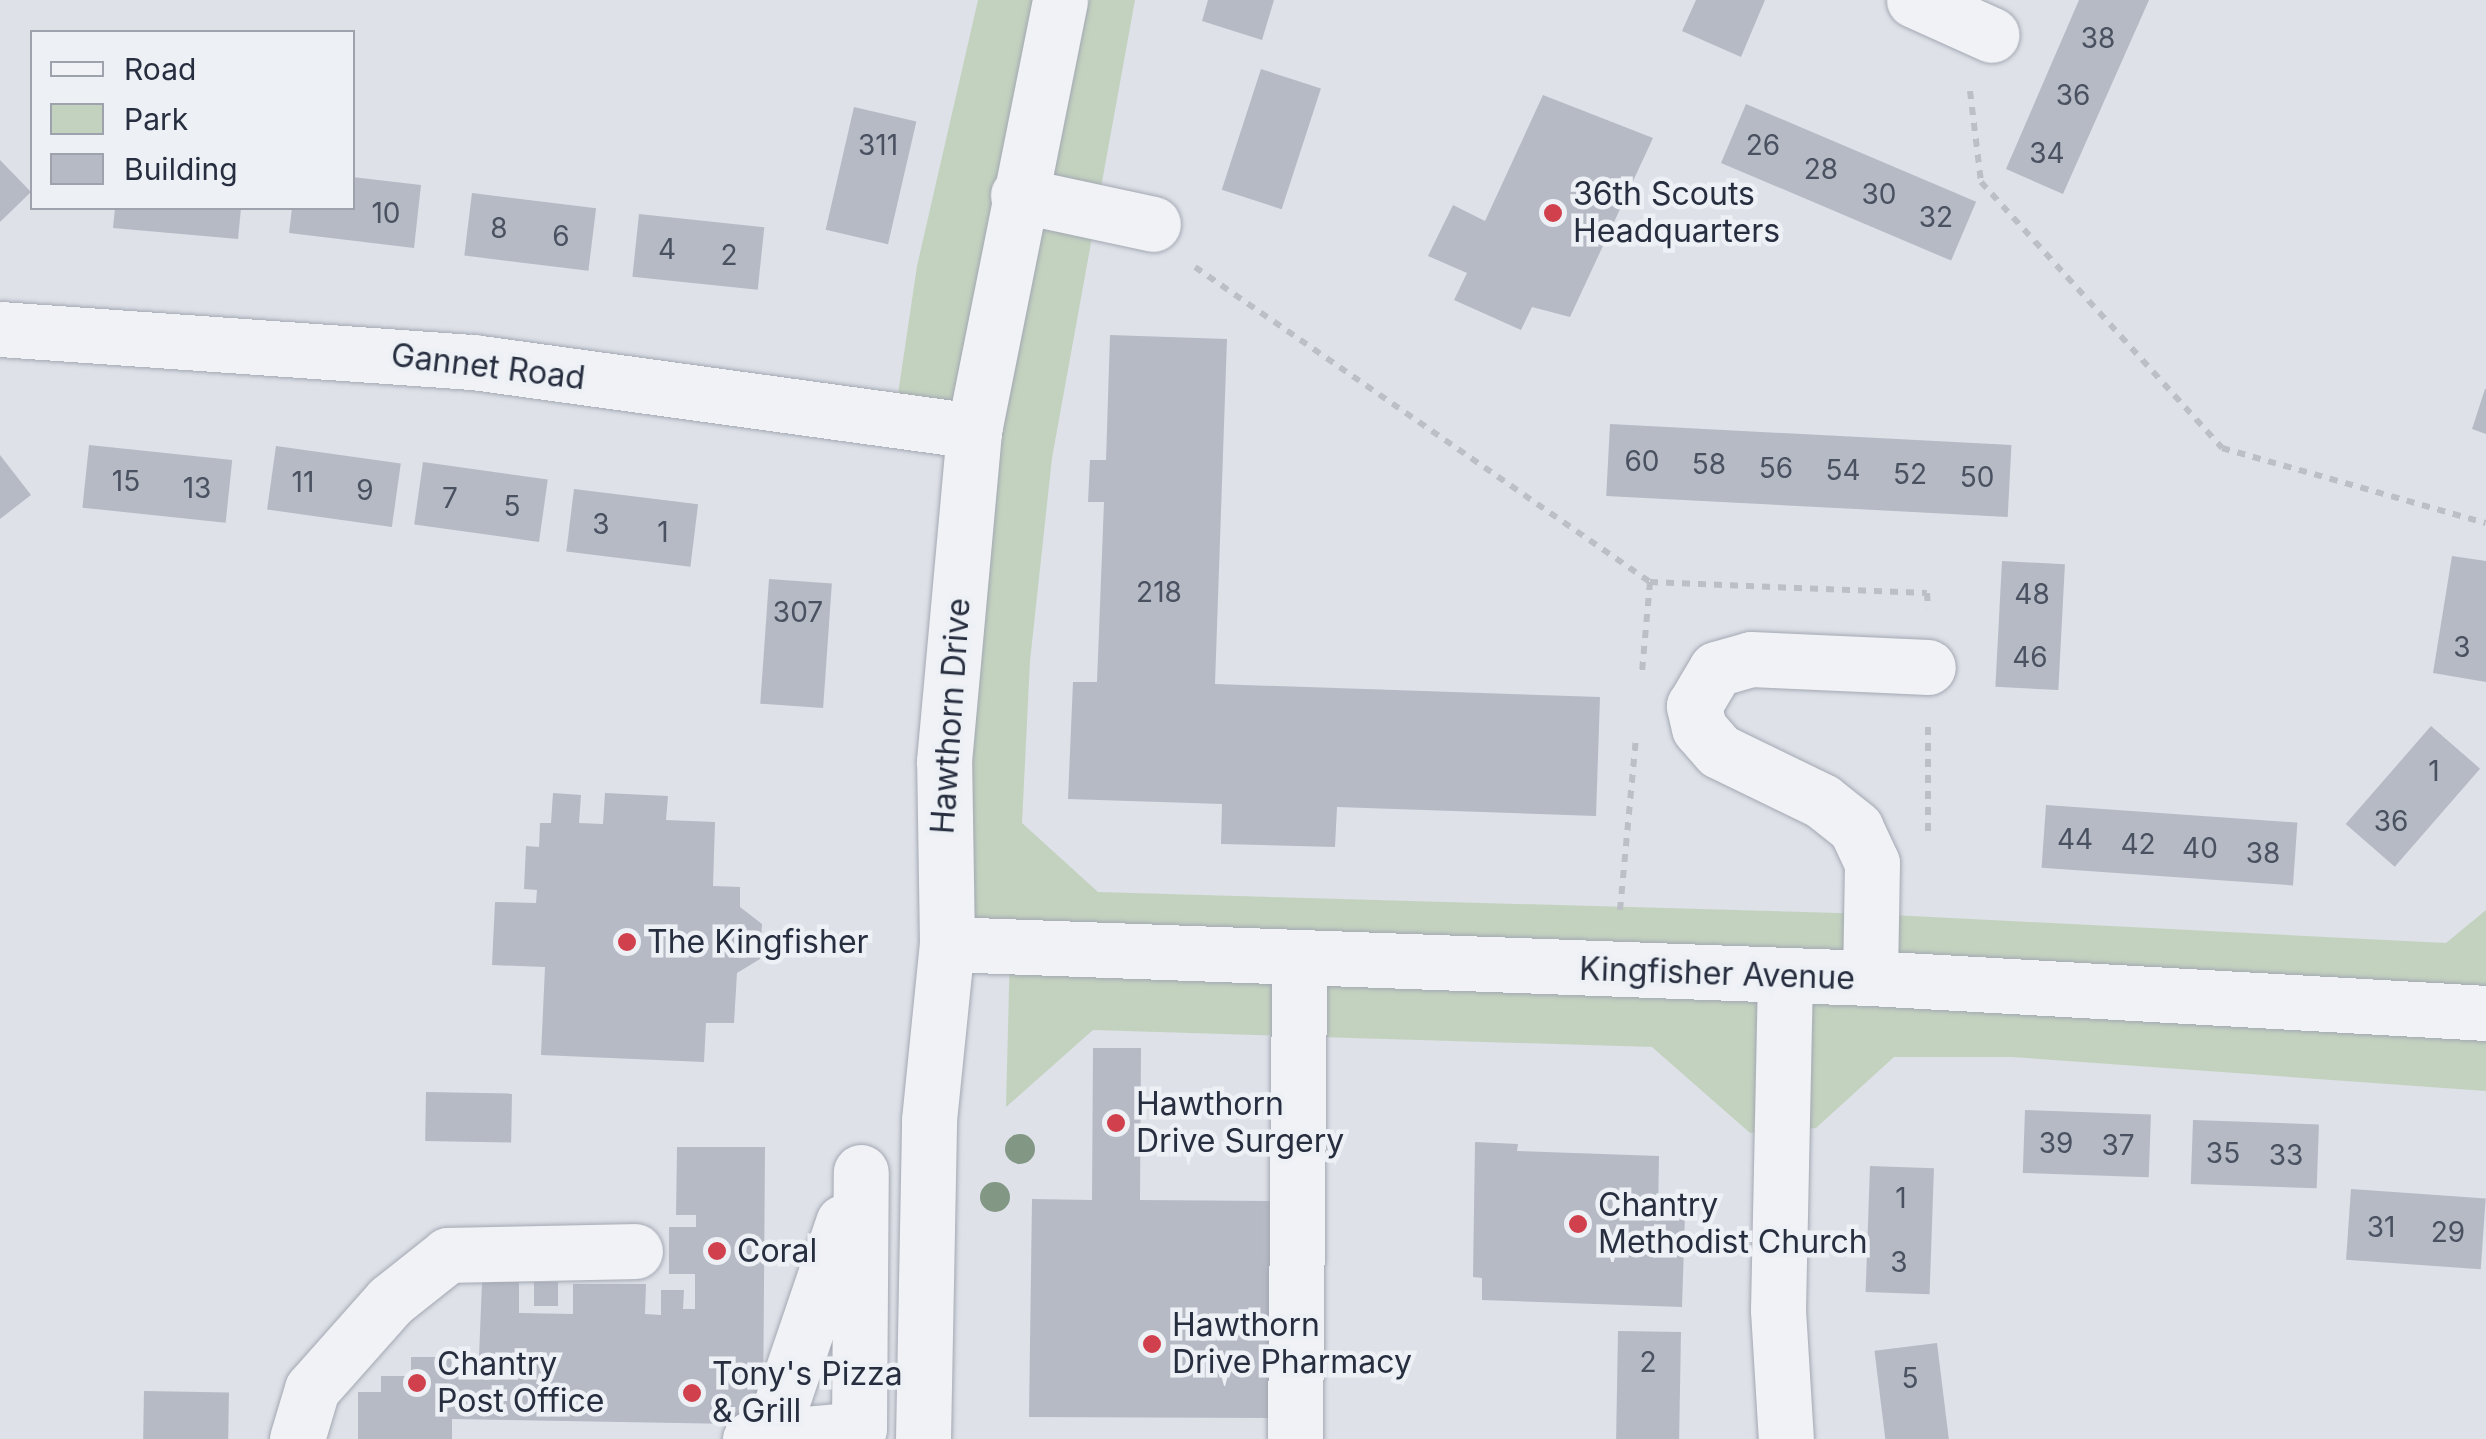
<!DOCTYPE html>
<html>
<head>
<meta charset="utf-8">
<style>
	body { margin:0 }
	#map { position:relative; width:2486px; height:1439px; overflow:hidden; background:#dee1e8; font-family:Inter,sans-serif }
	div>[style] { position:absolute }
	.green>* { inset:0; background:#c3d2bf }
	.building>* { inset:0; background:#b5bac5; transform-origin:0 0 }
	.path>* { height:6px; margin-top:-3px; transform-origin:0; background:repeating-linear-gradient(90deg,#bcbfc6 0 8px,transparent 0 16px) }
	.roads { filter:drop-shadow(0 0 2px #a3a8b2) drop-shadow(0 0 2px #a3a8b2) }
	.minor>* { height:55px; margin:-27.5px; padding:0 27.5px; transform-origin:27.5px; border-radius:27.5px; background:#f1f2f6 }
	.trees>* { width:30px; height:30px; margin:-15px; border-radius:50%; background:#839785 }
	.dots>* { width:28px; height:28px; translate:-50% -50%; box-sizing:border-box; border:5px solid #edf0f5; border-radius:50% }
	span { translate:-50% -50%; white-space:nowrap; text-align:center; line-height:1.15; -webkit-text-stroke:9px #edf0f5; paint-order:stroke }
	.number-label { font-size:28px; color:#4a5160 }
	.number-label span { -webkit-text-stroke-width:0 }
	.poi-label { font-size:32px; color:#272e3f }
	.left { translate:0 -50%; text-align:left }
	.street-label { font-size:32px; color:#272e3f }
	.legend { position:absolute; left:30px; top:30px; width:325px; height:180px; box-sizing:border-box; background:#edf0f5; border:2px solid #9ea2ac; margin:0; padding:12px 18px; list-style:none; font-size:30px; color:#272e3f }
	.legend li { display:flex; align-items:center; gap:20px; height:50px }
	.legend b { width:50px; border:2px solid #9ea2ac }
</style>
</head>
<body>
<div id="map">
	<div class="green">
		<i style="clip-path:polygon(978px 0,1135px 0,1052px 458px,1030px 661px,1022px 823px,1098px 892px,1873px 914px,2446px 943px,2486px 910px,2486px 1091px,2012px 1057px,1894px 1057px,1816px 1128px,1750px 1133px,1652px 1047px,1093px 1030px,1006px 1107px,1010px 947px,947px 944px,974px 431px,894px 421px,917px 266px)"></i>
	</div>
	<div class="building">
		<i style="clip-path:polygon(1208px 0,1274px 0,1262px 40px,1202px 21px)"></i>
		<i style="clip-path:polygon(1696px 0,1765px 0,1741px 57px,1682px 31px)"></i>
		<i style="clip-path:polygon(2079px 0,2149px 0,2063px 194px,2006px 169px)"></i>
		<i style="left:1261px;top:69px;width:63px;height:127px;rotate:18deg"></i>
		<i style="clip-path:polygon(1543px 95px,1653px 138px,1570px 317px,1532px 307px,1521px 330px,1454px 300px,1467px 273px,1428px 256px,1453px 205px,1485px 221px)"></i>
		<i style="left:1746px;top:104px;width:250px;height:64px;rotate:23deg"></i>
		<i style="left:854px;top:107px;width:64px;height:126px;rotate:13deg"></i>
		<i style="clip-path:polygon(0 160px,31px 192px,0 222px)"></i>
		<i style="clip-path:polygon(352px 177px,421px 185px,414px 248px,289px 233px,292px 208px,352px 208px)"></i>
		<i style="left:472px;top:193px;width:125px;height:63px;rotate:7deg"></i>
		<i style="clip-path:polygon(115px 208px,241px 208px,238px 239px,113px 228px)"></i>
		<i style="left:639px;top:214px;width:126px;height:63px;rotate:6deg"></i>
		<i style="clip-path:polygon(1110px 335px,1227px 339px,1215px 684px,1600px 697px,1596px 816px,1337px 807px,1335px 847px,1221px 844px,1222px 804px,1068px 799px,1073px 682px,1097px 682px,1104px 502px,1088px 502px,1090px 460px,1106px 460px)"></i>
		<i style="clip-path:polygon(2485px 389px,2486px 389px,2486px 434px,2472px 429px)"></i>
		<i style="left:1610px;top:424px;width:402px;height:72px;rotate:3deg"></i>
		<i style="left:89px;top:445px;width:144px;height:63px;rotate:6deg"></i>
		<i style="left:276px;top:446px;width:126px;height:64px;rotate:8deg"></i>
		<i style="clip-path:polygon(0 455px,31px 495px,0 519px)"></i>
		<i style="left:423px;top:462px;width:126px;height:63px;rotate:8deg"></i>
		<i style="left:574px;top:489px;width:125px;height:63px;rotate:7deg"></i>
		<i style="clip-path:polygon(2452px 556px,2486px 561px,2486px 682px,2433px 673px)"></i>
		<i style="left:2002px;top:561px;width:63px;height:126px;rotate:3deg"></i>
		<i style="left:769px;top:579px;width:63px;height:125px;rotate:4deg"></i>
		<i style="left:2431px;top:726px;width:65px;height:130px;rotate:41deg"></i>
		<i style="clip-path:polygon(553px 793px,581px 795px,579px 823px,603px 824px,605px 793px,668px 796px,666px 820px,715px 822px,713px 886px,740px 887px,740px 907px,762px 924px,760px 959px,737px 973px,734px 1023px,706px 1023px,704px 1062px,541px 1055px,545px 967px,492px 965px,495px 902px,536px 903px,537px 890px,524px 889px,526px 846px,539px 847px,540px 823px,551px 823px)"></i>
		<i style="left:2046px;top:805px;width:252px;height:63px;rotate:4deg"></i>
		<i style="clip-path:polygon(1093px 1048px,1141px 1048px,1140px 1200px,1275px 1201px,1272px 1418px,1029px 1417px,1032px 1199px,1092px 1200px)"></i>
		<i style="left:426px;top:1092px;width:86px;height:49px;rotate:1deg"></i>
		<i style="left:2025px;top:1110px;width:126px;height:63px;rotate:2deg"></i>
		<i style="left:2193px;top:1120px;width:126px;height:64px;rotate:2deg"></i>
		<i style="clip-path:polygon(1475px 1142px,1518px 1144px,1517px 1151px,1659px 1156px,1658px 1214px,1685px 1215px,1682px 1307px,1482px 1300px,1482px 1278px,1473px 1277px)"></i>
		<i style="clip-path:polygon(677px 1147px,765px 1147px,763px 1418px,734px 1424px,452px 1419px,452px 1439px,358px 1439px,358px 1392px,381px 1392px,381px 1376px,411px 1376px,411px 1357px,479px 1357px,482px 1282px,519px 1282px,519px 1313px,573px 1314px,573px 1284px,646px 1284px,645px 1314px,661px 1315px,661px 1290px,684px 1290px,683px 1309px,695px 1309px,695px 1274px,669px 1274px,669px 1227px,696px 1227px,696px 1215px,676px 1215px)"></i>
		<i style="left:1870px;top:1166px;width:64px;height:126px;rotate:2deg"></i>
		<i style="left:2351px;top:1189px;width:135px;height:71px;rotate:4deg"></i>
		<i style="left:534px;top:1282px;width:24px;height:24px"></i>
		<i style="left:1618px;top:1331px;width:63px;height:108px;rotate:1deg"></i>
		<i style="left:1937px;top:1343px;width:97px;height:63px;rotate:83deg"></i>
		<i style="left:144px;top:1391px;width:85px;height:48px;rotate:1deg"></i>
	</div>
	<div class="path">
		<i style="left:1970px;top:91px;width:92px;rotate:83.1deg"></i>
		<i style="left:1981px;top:182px;width:359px;rotate:47.8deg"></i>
		<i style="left:2222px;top:448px;width:274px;rotate:15.9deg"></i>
		<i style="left:1195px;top:267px;width:553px;rotate:34.7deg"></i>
		<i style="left:1650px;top:582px;width:89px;rotate:95.1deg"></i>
		<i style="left:1650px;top:582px;width:277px;rotate:2.3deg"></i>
		<i style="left:1927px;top:593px;width:16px;rotate:86deg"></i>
		<i style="left:1928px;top:727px;width:107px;rotate:90deg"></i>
		<i style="left:1620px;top:910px;width:173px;rotate:-84.7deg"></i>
	</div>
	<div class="roads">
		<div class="minor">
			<i style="left:1914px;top:0;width:85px;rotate:24.2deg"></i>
			<i style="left:1018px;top:195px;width:138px;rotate:12.1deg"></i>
			<i style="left:0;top:329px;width:474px;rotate:4deg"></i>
			<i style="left:473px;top:362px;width:506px;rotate:7.84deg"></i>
			<i style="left:947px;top:944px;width:924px;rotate:2.11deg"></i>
			<i style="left:1870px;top:978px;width:617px;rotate:3.25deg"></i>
			<i style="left:1785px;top:976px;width:334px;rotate:91.2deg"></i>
			<i style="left:1778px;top:1310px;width:129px;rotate:86.5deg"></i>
			<i style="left:1870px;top:978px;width:115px;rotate:-89deg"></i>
			<i style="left:1872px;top:863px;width:38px;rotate:-115deg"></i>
			<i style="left:1856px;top:828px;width:43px;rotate:-141.5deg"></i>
			<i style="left:1822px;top:801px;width:114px;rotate:-154.1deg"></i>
			<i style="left:1719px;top:751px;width:30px;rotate:-131deg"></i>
			<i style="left:1699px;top:728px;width:23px;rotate:-103deg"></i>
			<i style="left:1694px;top:706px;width:43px;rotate:-59.3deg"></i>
			<i style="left:1716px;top:669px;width:36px;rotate:-16deg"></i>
			<i style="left:1751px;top:659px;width:177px;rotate:2.6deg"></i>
			<i style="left:770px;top:1437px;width:227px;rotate:-71.2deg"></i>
			<i style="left:297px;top:1439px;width:52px;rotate:-73.3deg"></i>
			<i style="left:312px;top:1389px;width:118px;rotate:-48.4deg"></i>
			<i style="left:390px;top:1301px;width:74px;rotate:-38.4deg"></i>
			<i style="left:448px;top:1255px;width:187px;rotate:-1.2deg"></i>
			<i style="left:750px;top:1439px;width:109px;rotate:-5.2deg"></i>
			<i style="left:859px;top:1429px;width:257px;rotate:-89.6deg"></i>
			<i style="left:923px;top:1439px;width:319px;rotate:-88.9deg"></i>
			<i style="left:929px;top:1120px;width:177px;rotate:-84.2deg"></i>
			<i style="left:947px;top:944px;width:183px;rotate:-90.9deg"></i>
			<i style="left:944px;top:761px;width:331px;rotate:-84.8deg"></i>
			<i style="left:974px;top:431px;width:439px;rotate:-78.7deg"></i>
			<i style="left:1295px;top:1439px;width:478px;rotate:-89.5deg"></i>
		</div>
	</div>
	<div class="trees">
		<i style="left:1020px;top:1149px"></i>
		<i style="left:995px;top:1197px"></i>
	</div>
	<div class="dots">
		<i style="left:1553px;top:213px;background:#d0404d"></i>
		<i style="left:627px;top:942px;background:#d0404d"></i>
		<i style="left:1116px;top:1123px;background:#d0404d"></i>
		<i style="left:1578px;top:1224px;background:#d0404d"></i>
		<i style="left:717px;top:1251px;background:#d0404d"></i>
		<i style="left:1152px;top:1344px;background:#d0404d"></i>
		<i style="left:417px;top:1383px;background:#d0404d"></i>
		<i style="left:692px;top:1393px;background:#d0404d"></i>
	</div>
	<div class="number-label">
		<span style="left:2098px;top:38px">38</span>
		<span style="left:2073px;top:95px">36</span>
		<span style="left:878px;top:145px">311</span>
		<span style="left:1763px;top:145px">26</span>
		<span style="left:2047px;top:153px">34</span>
		<span style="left:1821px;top:169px">28</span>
		<span style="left:1879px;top:194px">30</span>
		<span style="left:386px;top:213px">10</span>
		<span style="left:1936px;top:217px">32</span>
		<span style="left:499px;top:228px">8</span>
		<span style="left:561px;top:236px">6</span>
		<span style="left:667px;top:249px">4</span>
		<span style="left:729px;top:255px">2</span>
		<span style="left:1642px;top:461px">60</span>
		<span style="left:1709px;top:464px">58</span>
		<span style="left:1776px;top:468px">56</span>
		<span style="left:1843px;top:470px">54</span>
		<span style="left:1910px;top:474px">52</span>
		<span style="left:1977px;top:477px">50</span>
		<span style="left:126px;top:481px">15</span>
		<span style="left:303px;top:482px">11</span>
		<span style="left:197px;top:488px">13</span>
		<span style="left:365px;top:490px">9</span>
		<span style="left:450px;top:498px">7</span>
		<span style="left:512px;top:506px">5</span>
		<span style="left:601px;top:524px">3</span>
		<span style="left:663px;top:532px">1</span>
		<span style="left:1159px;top:592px">218</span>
		<span style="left:2032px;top:594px">48</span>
		<span style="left:798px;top:612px">307</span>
		<span style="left:2462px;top:647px">3</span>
		<span style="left:2030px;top:657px">46</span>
		<span style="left:2434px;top:771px">1</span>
		<span style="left:2391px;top:821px">36</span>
		<span style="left:2075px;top:839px">44</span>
		<span style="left:2138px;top:844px">42</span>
		<span style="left:2200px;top:848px">40</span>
		<span style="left:2263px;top:853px">38</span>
		<span style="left:2056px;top:1143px">39</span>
		<span style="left:2118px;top:1145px">37</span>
		<span style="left:2223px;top:1153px">35</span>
		<span style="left:2286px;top:1155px">33</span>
		<span style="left:1901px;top:1198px">1</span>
		<span style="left:2381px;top:1227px">31</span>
		<span style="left:2448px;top:1232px">29</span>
		<span style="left:1899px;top:1262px">3</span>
		<span style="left:1648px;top:1362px">2</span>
		<span style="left:1910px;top:1378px">5</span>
	</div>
	<div class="poi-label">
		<span class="left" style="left:1573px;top:213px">36th Scouts<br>Headquarters</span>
		<span class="left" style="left:647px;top:942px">The Kingfisher</span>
		<span class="left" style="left:1136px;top:1123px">Hawthorn<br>Drive Surgery</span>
		<span class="left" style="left:1598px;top:1224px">Chantry<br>Methodist Church</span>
		<span class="left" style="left:737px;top:1251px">Coral</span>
		<span class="left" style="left:1172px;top:1344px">Hawthorn<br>Drive Pharmacy</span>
		<span class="left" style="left:437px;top:1383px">Chantry<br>Post Office</span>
		<span class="left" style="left:712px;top:1393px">Tony's Pizza<br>&amp; Grill</span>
	</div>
	<div class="street-label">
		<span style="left:488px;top:367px;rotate:7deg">Gannet Road</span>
		<span style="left:951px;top:716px;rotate:-86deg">Hawthorn Drive</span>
		<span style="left:1717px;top:974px;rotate:2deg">Kingfisher Avenue</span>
	</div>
	<ul class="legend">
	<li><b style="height:12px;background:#f1f2f6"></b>Road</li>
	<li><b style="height:28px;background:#c3d2bf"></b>Park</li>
	<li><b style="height:28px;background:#b5bac5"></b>Building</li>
	</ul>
</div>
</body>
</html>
